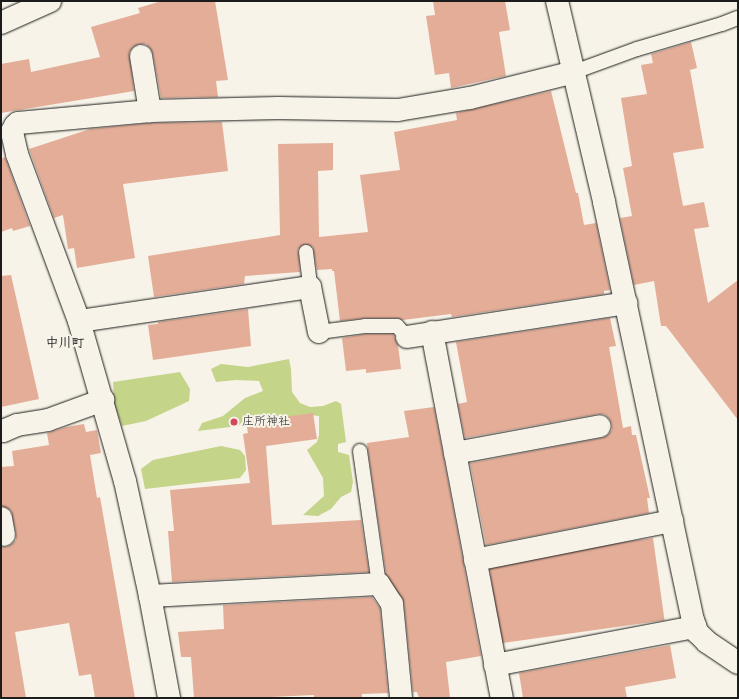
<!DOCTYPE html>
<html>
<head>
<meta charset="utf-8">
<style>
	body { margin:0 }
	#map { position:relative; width:739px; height:699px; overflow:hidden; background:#f7f3e8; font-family:Kalam,"Klee One",sans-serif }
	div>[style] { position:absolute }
	.green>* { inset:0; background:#c4d488 }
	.building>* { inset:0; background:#e3ad98; transform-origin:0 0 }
	.roads { filter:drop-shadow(0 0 1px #1c1c1c) drop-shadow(0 0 1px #1c1c1c) }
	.lane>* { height:14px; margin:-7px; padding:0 7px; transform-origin:7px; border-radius:7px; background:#f7f3e8 }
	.street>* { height:22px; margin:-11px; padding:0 11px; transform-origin:11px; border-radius:11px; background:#f7f3e8 }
	.dots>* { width:11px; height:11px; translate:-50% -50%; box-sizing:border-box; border:2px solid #f7f3e8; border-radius:50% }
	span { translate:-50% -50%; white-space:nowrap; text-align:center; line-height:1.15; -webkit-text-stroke:4px #f7f3e8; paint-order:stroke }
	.poi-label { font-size:12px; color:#1c1c1c }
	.left { translate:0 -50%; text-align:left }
	.neighbourhood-label { font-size:13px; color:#1c1c1c; font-weight:700 }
	.frame { position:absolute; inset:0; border:2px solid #1c1c1c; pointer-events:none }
</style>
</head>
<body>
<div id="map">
	<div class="green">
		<i style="clip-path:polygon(289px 359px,291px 369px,292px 392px,300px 403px,310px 407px,323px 406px,336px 401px,341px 404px,346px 442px,338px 444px,338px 452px,349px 455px,353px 482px,351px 492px,341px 497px,331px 509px,318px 516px,303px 515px,324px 496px,323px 478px,307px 450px,317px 442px,319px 435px,319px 416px,310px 415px,283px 421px,271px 417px,243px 421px,238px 426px,198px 431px,202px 423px,223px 416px,245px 398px,263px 391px,259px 381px,236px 380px,216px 382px,211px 369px,221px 364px,248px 367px)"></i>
		<i style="clip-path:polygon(180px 372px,190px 389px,189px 401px,146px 421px,122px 426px,114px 403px,113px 382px)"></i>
		<i style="clip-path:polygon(221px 446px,240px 450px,245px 456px,246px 470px,240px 478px,145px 489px,141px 469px,153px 460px)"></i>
	</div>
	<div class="building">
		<i style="clip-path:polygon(162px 1px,215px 1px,228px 80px,216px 81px,218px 97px,161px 98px,153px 54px,150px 48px,146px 44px,139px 44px,133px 47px,129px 52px,134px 91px,1px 113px,1px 64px,29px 59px,31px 72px,100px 57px,91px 27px,140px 13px,138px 8px)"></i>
		<i style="clip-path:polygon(433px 1px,505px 1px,510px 30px,499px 32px,506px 76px,451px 88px,449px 73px,435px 75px,426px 16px,435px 15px)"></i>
		<i style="clip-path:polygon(691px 42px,697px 68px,690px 70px,704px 148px,673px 153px,683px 206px,704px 202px,709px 227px,694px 229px,708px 303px,738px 280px,738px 420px,666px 326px,661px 326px,654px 281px,634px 285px,620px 218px,632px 216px,623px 168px,632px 166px,621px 98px,647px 94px,641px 65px,653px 63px,651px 54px)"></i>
		<i style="clip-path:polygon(551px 91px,576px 193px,578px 193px,584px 225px,596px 223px,610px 290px,604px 291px,604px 294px,452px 317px,451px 314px,403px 320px,397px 318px,365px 318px,340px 321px,334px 271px,332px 271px,332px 269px,317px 270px,313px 247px,305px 244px,298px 249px,300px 272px,245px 276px,244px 284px,154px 297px,148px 256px,280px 235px,278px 144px,333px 143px,333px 170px,318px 171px,319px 237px,368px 232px,360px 175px,400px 170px,394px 132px,457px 120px,456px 113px)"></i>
		<i style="clip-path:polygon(222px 122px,228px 171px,123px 184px,135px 258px,77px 268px,74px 248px,68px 249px,63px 215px,54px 218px,29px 149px,90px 129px,151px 123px)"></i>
		<i style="clip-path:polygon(5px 157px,30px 226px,13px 231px,12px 228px,1px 232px,1px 159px)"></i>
		<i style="clip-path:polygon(11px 275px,39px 399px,1px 407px,1px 276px)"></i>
		<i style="clip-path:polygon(248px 309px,251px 346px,153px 360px,148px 325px,158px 324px,158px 322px)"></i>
		<i style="clip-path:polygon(610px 318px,616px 346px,609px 347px,623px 428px,631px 426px,632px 435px,636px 435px,650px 498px,647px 498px,649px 513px,486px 545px,470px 463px,602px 438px,608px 435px,612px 430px,612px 424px,609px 418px,604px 414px,598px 414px,465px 438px,458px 404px,467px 402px,456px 342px)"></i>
		<i style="clip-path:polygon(366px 334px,393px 334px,398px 345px,401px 369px,366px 373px,366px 369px,346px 371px,342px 338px)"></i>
		<i style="clip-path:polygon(434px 407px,481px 656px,446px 662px,450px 698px,419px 698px,417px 692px,413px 692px,404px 603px,386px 574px,367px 443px,409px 437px,404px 411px)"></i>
		<i style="clip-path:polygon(313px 413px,317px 439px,266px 446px,272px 525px,361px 520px,369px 572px,172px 582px,168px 531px,174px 531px,170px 490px,250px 483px,243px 434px,248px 433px,246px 422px)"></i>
		<i style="clip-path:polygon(84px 424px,86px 432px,97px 430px,101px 453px,90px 455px,97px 498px,100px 497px,135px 698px,95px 698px,91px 674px,79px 676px,69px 623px,15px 632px,26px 698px,1px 698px,1px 547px,7px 547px,12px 544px,16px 540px,16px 533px,11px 510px,1px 506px,1px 467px,14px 466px,12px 451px,49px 445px,47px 433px,66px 427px)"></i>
		<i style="left:653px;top:538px;width:83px;height:166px;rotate:82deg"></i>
		<i style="clip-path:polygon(372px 597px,380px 608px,388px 693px,362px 694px,362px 698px,314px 698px,314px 695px,249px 698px,194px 698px,191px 657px,181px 657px,178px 632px,224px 629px,223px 605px)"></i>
		<i style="clip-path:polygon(670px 645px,676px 678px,625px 687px,627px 698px,523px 698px,519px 673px)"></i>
	</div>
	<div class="roads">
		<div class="lane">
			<i style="left:574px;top:72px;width:67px;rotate:-20.1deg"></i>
			<i style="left:637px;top:49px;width:89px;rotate:-16.4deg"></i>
			<i style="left:722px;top:24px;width:17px;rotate:-21deg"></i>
			<i style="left:306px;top:252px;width:35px;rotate:83deg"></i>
			<i style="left:319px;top:332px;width:46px;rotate:-7.4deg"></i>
			<i style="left:365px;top:326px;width:32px"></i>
			<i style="left:397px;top:326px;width:15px;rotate:48deg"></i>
			<i style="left:360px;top:451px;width:134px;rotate:81.9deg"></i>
		</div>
		<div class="street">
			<i style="left:557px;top:1px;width:206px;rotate:76.8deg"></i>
			<i style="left:604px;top:202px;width:427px;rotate:78deg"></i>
			<i style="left:693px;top:620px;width:13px;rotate:72deg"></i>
			<i style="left:697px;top:632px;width:14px;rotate:45deg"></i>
			<i style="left:707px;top:642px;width:37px;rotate:34deg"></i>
			<i style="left:1px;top:23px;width:54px;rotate:-24.2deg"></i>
			<i style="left:141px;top:56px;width:56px;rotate:80.7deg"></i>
			<i style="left:79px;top:321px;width:166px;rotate:74deg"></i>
			<i style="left:125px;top:481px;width:118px;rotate:77.7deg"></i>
			<i style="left:150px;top:596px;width:104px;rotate:79.4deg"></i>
			<i style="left:319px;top:332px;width:46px;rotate:-101.3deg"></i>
			<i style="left:310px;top:287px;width:233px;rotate:171.6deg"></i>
			<i style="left:79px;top:321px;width:178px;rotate:-110.4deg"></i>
			<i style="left:17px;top:154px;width:23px;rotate:-103deg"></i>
			<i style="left:12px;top:132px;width:7px;rotate:-63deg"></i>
			<i style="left:15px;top:126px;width:4px;rotate:-45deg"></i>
			<i style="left:18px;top:123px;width:133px;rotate:-5.2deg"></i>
			<i style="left:150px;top:111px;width:128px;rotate:-1.3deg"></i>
			<i style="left:278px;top:108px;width:120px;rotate:1deg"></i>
			<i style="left:398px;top:110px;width:73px;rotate:-9.5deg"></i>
			<i style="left:470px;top:98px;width:107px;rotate:-14deg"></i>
			<i style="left:432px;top:332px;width:373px;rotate:79.2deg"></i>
			<i style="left:407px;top:337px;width:222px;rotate:-8.8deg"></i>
			<i style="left:1px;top:430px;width:2px;rotate:27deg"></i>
			<i style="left:3px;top:431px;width:15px;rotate:-23deg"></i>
			<i style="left:17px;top:425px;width:31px;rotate:-9deg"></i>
			<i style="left:48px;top:420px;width:59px;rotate:-20deg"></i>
			<i style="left:455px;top:453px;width:147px;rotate:-10.5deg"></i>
			<i style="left:1px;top:518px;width:17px;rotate:80deg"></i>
			<i style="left:475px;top:560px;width:201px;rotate:-11.2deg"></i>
			<i style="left:150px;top:596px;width:229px;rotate:-3deg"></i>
			<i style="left:379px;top:584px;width:24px;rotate:57deg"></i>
			<i style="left:392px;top:604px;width:94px;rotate:84.5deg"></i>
			<i style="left:495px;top:665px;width:204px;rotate:-10.8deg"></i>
		</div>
	</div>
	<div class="dots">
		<i style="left:234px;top:422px;background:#d1495b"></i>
	</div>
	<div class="poi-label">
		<span class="left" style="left:242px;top:422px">庄所神社</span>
	</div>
	<div class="neighbourhood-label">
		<span style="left:65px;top:344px">中川町</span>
	</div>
	<div class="frame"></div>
</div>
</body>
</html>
